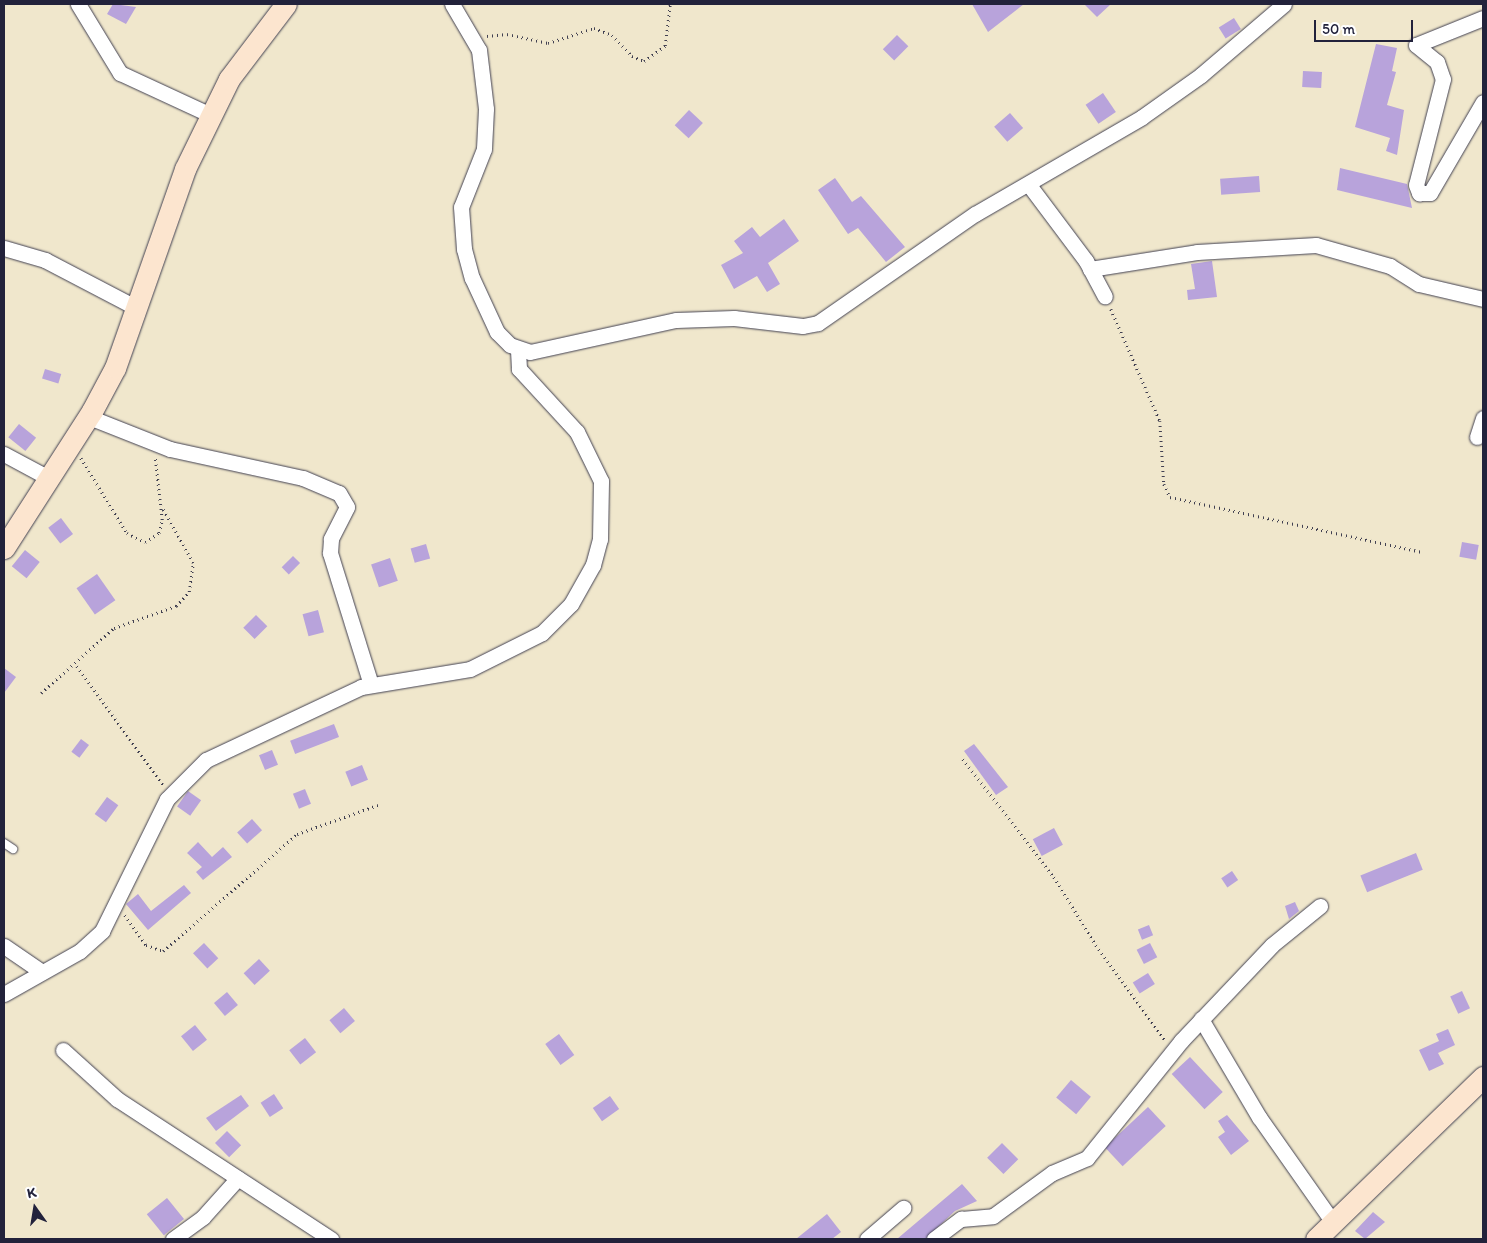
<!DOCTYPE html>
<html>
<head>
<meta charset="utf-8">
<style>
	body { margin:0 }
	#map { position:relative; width:1487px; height:1243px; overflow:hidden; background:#f0e7cc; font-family:Itim,sans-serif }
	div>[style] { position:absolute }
	.building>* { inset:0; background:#b8a3db; transform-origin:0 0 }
	.path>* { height:2.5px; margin-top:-1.25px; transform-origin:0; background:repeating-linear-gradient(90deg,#414051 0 1px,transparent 0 5px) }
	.roads { filter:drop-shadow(0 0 1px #414051) drop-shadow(0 0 1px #414051) }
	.lane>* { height:8px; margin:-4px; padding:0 4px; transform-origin:4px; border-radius:4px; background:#fff }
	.street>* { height:15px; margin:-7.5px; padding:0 7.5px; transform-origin:7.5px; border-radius:7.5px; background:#fff }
	.secondary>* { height:21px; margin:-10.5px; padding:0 10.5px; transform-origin:10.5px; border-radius:10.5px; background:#fce5cf }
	span { translate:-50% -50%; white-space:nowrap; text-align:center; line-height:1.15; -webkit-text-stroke:5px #fff; paint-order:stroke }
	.frame { position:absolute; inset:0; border:5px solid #22223b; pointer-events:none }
	.north { position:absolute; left:10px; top:1183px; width:50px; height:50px; -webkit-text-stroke:4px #fff; paint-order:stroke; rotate:347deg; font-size:14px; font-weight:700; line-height:20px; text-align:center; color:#22223b }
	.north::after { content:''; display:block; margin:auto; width:18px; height:22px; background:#22223b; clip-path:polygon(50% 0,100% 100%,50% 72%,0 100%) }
	.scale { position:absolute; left:1314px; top:20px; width:99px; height:22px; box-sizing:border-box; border:2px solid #22223b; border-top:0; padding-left:6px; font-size:15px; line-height:18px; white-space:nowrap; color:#22223b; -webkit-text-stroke:4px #fff; paint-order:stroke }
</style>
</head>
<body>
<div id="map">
	<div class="building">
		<i style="clip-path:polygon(113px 4px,136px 7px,126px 24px,107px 14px)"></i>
		<i style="clip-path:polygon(972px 4px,1024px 4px,988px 32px)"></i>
		<i style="clip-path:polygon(1084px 4px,1111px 4px,1097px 17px)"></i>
		<i style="left:1234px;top:18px;width:13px;height:18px;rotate:58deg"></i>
		<i style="left:897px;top:35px;width:16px;height:20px;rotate:45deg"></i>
		<i style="clip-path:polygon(1376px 44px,1397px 48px,1392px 71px,1396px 72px,1387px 105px,1404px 110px,1397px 155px,1386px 151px,1390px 138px,1355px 127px)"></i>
		<i style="left:1303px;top:71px;width:19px;height:16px;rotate:3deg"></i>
		<i style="left:1103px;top:93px;width:23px;height:21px;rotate:56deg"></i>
		<i style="left:689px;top:110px;width:19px;height:21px;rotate:43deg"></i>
		<i style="left:1010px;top:113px;width:20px;height:21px;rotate:49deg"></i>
		<i style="clip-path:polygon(1340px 168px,1407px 184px,1412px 208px,1337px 190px)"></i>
		<i style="left:1259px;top:176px;width:16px;height:39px;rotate:86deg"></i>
		<i style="clip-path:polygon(835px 178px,852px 202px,861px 196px,905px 247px,886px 262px,858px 228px,848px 234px,818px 190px)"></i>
		<i style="clip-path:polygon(784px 219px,799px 241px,768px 263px,780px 284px,767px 292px,757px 276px,734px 289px,721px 265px,743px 253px,734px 241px,752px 227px,760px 237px)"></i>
		<i style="clip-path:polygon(1212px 261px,1217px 297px,1188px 300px,1187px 290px,1195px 289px,1191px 264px)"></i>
		<i style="left:45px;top:369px;width:17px;height:10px;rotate:17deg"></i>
		<i style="left:19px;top:424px;width:22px;height:17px;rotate:39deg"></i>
		<i style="left:61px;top:518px;width:20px;height:16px;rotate:53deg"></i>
		<i style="left:1462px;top:542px;width:17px;height:15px;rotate:10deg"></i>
		<i style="left:426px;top:544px;width:15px;height:16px;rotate:74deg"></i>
		<i style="left:25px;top:550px;width:19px;height:21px;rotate:39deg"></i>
		<i style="left:293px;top:556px;width:10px;height:16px;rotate:45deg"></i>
		<i style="left:390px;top:558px;width:24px;height:20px;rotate:71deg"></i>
		<i style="left:97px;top:574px;width:32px;height:25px;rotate:55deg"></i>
		<i style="left:318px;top:610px;width:23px;height:16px;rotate:75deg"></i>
		<i style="left:256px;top:615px;width:16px;height:18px;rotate:45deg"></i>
		<i style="clip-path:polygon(4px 668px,16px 677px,4px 693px)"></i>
		<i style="left:334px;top:724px;width:14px;height:47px;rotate:69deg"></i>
		<i style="left:81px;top:739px;width:10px;height:16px;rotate:37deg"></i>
		<i style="clip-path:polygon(974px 744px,1008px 787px,996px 795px,964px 751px)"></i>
		<i style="left:272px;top:750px;width:16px;height:14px;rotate:68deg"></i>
		<i style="left:362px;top:765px;width:16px;height:18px;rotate:68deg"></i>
		<i style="left:305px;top:789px;width:16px;height:13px;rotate:68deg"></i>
		<i style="left:188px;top:791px;width:16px;height:19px;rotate:35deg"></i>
		<i style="left:107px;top:797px;width:14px;height:21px;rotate:36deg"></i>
		<i style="left:252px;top:819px;width:15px;height:20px;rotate:48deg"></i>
		<i style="left:1054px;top:828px;width:19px;height:24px;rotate:62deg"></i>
		<i style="clip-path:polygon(198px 842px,212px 857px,223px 847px,232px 857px,203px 880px,196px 872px,202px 867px,187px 853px)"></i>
		<i style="left:1416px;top:853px;width:18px;height:60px;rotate:68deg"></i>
		<i style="left:1232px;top:871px;width:11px;height:13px;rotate:56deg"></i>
		<i style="clip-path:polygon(184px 885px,191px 893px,148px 930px,126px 904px,138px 894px,151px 911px)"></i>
		<i style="clip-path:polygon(1295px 902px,1299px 911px,1289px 919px,1285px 906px)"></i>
		<i style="left:1149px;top:925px;width:11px;height:12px;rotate:68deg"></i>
		<i style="left:204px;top:943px;width:21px;height:15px;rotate:47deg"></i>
		<i style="left:1150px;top:943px;width:16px;height:15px;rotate:63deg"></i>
		<i style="left:259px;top:959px;width:16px;height:21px;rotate:47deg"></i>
		<i style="left:1148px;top:973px;width:13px;height:18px;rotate:58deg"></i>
		<i style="left:1462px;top:991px;width:19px;height:13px;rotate:65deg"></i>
		<i style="left:227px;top:992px;width:17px;height:17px;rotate:50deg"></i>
		<i style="left:344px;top:1008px;width:17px;height:19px;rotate:50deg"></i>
		<i style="left:195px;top:1025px;width:19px;height:18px;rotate:51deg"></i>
		<i style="clip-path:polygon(1448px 1029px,1455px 1045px,1438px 1053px,1444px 1064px,1429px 1071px,1419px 1050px,1439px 1041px,1436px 1034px)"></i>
		<i style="left:559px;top:1034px;width:26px;height:17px;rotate:54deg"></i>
		<i style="left:305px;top:1038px;width:18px;height:20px;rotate:52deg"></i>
		<i style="left:1190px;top:1057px;width:48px;height:25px;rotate:47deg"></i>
		<i style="left:1071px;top:1080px;width:26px;height:23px;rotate:40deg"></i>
		<i style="left:274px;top:1094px;width:17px;height:16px;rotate:57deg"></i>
		<i style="clip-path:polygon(241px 1095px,249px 1106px,216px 1131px,206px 1118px)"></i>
		<i style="left:610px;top:1096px;width:16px;height:21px;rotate:55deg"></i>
		<i style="left:1148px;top:1107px;width:26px;height:59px;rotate:47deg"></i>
		<i style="clip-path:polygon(1227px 1115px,1249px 1141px,1231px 1155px,1218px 1137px,1225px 1132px,1218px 1121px)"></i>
		<i style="left:227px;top:1131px;width:20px;height:17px;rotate:45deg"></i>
		<i style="left:1002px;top:1143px;width:23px;height:21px;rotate:45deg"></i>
		<i style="clip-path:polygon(962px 1184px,977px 1201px,955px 1211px,925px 1239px,897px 1239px)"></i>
		<i style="left:167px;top:1198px;width:27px;height:26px;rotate:51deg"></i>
		<i style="clip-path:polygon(1373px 1212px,1385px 1222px,1365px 1239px,1355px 1231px)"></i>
		<i style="clip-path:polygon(827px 1214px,841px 1232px,832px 1239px,796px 1239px)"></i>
	</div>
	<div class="path">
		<i style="left:487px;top:36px;width:20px;rotate:-6deg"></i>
		<i style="left:507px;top:34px;width:42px;rotate:12.4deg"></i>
		<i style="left:548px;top:43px;width:48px;rotate:-18.1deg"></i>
		<i style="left:594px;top:28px;width:19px;rotate:21deg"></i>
		<i style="left:612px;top:35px;width:29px;rotate:46deg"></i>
		<i style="left:632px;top:56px;width:13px;rotate:23deg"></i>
		<i style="left:644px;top:61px;width:26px;rotate:-36deg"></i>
		<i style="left:665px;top:46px;width:42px;rotate:-83.2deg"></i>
		<i style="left:1111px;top:309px;width:122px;rotate:66.4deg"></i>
		<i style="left:1160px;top:421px;width:63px;rotate:86.4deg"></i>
		<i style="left:1164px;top:484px;width:14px;rotate:65deg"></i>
		<i style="left:1170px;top:497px;width:258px;rotate:12.3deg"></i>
		<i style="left:81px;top:458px;width:88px;rotate:58.5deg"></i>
		<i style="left:127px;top:533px;width:20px;rotate:27deg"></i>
		<i style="left:145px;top:542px;width:17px;rotate:-33deg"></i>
		<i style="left:159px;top:533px;width:13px;rotate:-77deg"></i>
		<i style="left:162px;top:520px;width:62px;rotate:-96.4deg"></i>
		<i style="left:77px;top:666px;width:147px;rotate:54.1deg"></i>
		<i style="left:41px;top:693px;width:98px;rotate:-41.7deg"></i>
		<i style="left:114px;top:628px;width:66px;rotate:-19.5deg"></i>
		<i style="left:176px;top:606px;width:19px;rotate:-47deg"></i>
		<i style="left:189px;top:592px;width:29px;rotate:-82deg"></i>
		<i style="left:193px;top:563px;width:65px;rotate:-119.3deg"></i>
		<i style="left:963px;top:759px;width:149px;rotate:52.4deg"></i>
		<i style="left:1054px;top:877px;width:80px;rotate:58.3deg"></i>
		<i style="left:1096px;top:945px;width:117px;rotate:54deg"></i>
		<i style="left:125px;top:915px;width:37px;rotate:55deg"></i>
		<i style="left:146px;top:945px;width:18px;rotate:19deg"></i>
		<i style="left:163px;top:951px;width:178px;rotate:-41.1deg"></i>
		<i style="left:297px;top:834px;width:86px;rotate:-19.7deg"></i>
	</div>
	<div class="roads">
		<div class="lane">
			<i style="left:4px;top:843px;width:11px;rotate:34deg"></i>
		</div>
		<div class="street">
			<i style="left:78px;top:4px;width:81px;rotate:58.7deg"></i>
			<i style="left:120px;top:73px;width:100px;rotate:24.8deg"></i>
			<i style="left:452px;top:4px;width:53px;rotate:59.6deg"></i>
			<i style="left:479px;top:50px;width:59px;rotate:83.2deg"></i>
			<i style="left:486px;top:109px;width:40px;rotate:92.9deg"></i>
			<i style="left:484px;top:149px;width:62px;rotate:111.6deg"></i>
			<i style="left:461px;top:207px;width:42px;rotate:85.9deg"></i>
			<i style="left:464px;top:249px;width:30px;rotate:75deg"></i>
			<i style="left:472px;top:278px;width:60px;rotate:65.2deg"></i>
			<i style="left:497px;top:332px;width:18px;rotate:45deg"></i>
			<i style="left:510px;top:345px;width:21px;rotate:19deg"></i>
			<i style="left:530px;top:352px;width:149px;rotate:-12.4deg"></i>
			<i style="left:676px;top:320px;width:58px;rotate:-2deg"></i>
			<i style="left:734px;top:318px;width:69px;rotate:6.6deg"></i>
			<i style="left:803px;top:326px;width:15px;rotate:-11deg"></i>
			<i style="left:818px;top:323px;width:191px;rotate:-34.8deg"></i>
			<i style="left:975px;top:214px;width:193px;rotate:-30.1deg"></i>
			<i style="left:1142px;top:117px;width:72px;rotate:-35.4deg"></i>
			<i style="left:1201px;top:75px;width:109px;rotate:-40.5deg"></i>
			<i style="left:1483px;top:18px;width:72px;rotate:158.1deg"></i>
			<i style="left:1416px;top:45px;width:27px;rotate:39deg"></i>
			<i style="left:1437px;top:62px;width:18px;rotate:71deg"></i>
			<i style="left:1443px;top:79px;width:109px;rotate:104.3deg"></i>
			<i style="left:1416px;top:185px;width:9px;rotate:69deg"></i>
			<i style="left:1419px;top:193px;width:11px"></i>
			<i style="left:1430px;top:193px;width:105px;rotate:-59.8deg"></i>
			<i style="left:1029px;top:185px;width:95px;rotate:53.1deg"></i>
			<i style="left:1086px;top:261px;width:40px;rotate:62deg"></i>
			<i style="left:4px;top:248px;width:43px;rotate:16.3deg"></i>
			<i style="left:45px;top:260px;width:102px;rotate:27.6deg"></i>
			<i style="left:1090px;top:269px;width:108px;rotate:-9deg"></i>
			<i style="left:1197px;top:252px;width:119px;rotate:-3.4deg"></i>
			<i style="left:1316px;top:245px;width:77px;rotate:15.8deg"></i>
			<i style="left:1390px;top:266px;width:34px;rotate:32deg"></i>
			<i style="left:1419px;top:284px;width:66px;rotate:13.2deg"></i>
			<i style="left:89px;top:417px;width:87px;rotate:21.6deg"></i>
			<i style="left:170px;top:449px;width:136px;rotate:12.3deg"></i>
			<i style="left:303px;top:478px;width:39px;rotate:23deg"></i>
			<i style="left:339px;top:493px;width:16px;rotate:60deg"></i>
			<i style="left:347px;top:507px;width:36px;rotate:117deg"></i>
			<i style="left:331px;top:539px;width:14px;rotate:94deg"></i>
			<i style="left:330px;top:553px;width:138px;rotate:72.7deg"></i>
			<i style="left:1477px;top:437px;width:20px;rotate:-72deg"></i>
			<i style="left:4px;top:454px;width:51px;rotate:28.1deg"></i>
			<i style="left:4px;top:946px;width:46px;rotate:34.4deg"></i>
			<i style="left:4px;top:994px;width:87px;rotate:-29.5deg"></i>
			<i style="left:80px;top:951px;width:30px;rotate:-42deg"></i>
			<i style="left:102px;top:931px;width:147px;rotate:-63.8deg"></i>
			<i style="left:167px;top:799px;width:55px;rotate:-45deg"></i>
			<i style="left:206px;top:760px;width:171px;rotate:-25.2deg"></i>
			<i style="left:361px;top:687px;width:110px;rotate:-9.4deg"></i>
			<i style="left:470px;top:669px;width:80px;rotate:-26.6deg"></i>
			<i style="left:542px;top:633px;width:41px;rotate:-45deg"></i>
			<i style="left:571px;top:604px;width:45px;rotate:-60.6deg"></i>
			<i style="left:593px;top:565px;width:27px;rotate:-75deg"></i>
			<i style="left:600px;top:539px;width:58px;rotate:-89deg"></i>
			<i style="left:601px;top:481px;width:55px;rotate:-116.1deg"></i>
			<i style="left:577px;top:432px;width:86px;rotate:-132.6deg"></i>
			<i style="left:519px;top:369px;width:20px;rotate:-93deg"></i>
			<i style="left:1201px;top:1019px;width:114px;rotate:59.4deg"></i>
			<i style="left:1259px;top:1117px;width:127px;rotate:54.9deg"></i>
			<i style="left:63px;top:1050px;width:73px;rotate:42.2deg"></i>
			<i style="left:117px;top:1099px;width:256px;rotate:33.2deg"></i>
			<i style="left:173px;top:1239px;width:37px;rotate:-36deg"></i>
			<i style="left:203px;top:1217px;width:52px;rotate:-48.1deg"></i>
			<i style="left:867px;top:1239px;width:48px;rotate:-40.7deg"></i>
			<i style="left:934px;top:1239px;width:34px;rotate:-37deg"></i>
			<i style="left:961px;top:1219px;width:32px;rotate:-5deg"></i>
			<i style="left:993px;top:1216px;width:73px;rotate:-36.1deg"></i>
			<i style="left:1052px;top:1173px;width:38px;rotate:-23deg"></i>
			<i style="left:1087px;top:1158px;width:150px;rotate:-51.2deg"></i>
			<i style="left:1181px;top:1041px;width:132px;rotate:-46.5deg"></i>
			<i style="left:1272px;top:945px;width:62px;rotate:-39.1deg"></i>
		</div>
		<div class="secondary">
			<i style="left:4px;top:548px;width:163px;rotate:-57.3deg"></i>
			<i style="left:92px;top:411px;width:49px;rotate:-61.9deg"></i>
			<i style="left:115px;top:368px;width:211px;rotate:-70.6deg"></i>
			<i style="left:185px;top:169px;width:100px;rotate:-63.9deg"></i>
			<i style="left:229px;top:79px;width:94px;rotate:-52.8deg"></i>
			<i style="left:1316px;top:1239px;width:233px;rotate:-44.1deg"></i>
		</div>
	</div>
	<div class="frame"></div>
	<div class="north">K</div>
	<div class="scale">50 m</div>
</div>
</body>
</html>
